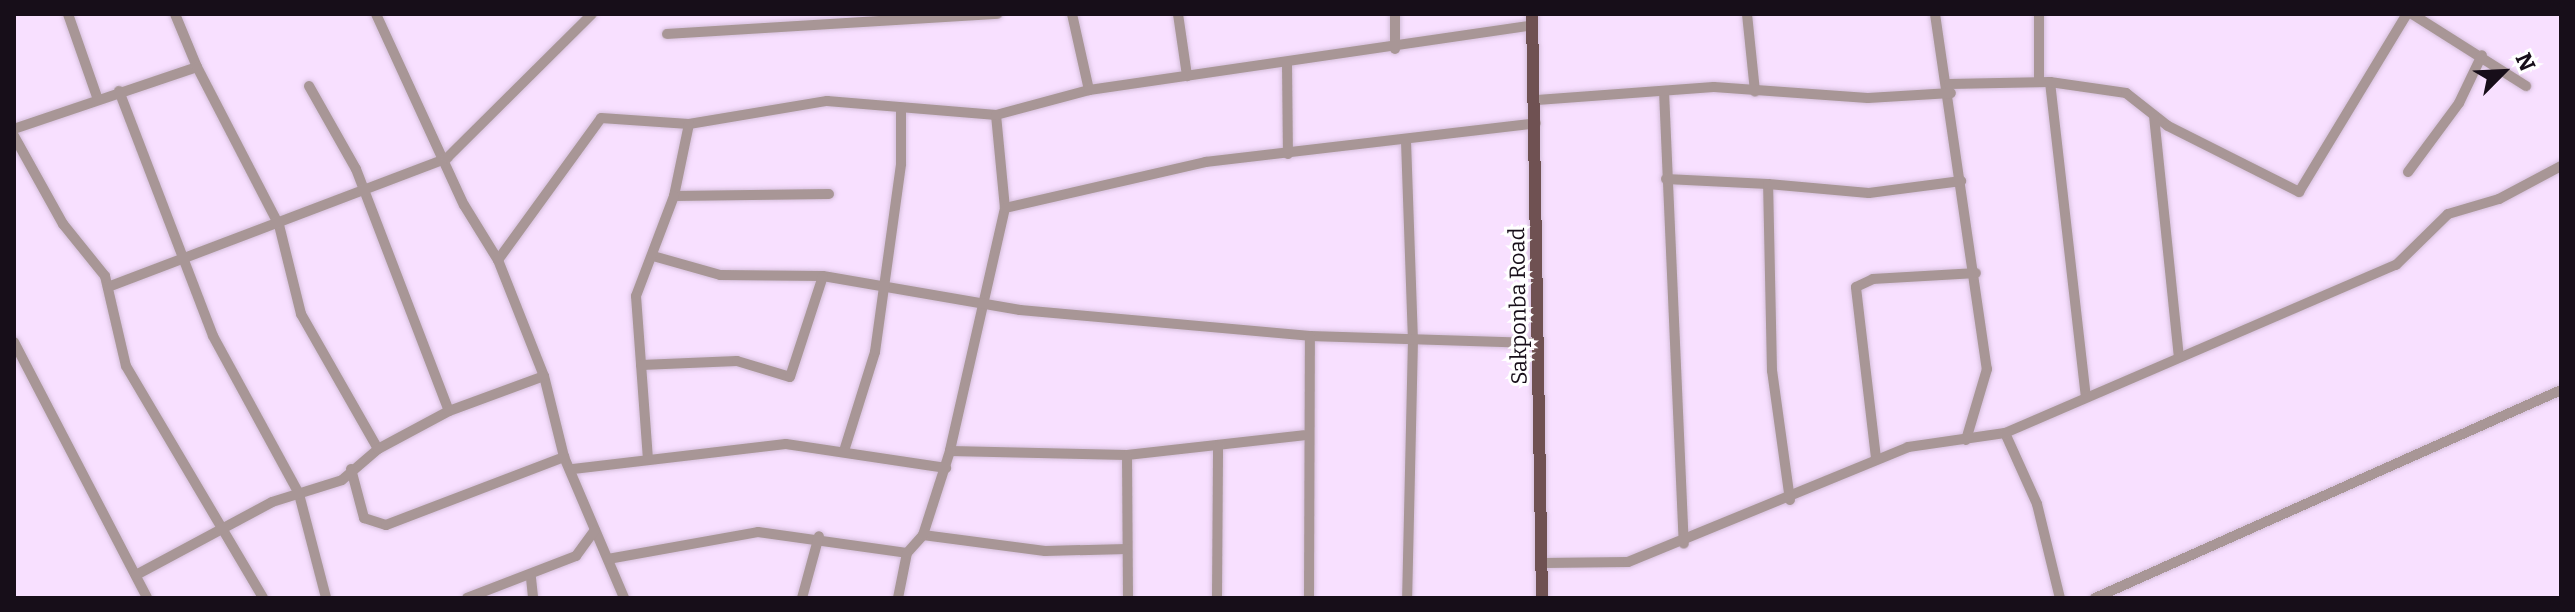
<!DOCTYPE html>
<html>
<head>
<meta charset="utf-8">
<style>
	body { margin:0 }
	#map { position:relative; width:2575px; height:612px; overflow:hidden; background:#f8e0ff; font-family:Bitter,serif }
	div>[style] { position:absolute }
	.roads { filter:drop-shadow(0 0 2px #d4beda) drop-shadow(0 0 2px #d4beda) }
	.minor>* { height:10px; margin:-5px; padding:0 5px; transform-origin:5px; border-radius:5px; background:#a89696 }
	.major>* { height:12px; margin:-6px; padding:0 6px; transform-origin:6px; border-radius:6px; background:#6f5152 }
	span { translate:-50% -50%; white-space:nowrap; text-align:center; line-height:1.15; -webkit-text-stroke:6px #fff; paint-order:stroke }
	.street-label { font-size:22px; color:#170e19 }
	.frame { position:absolute; inset:0; border:16px solid #170e19; pointer-events:none }
	.north { position:absolute; left:2463px; top:32px; width:80px; height:80px; -webkit-text-stroke:6px #fff; paint-order:stroke; rotate:66deg; font-size:22px; font-weight:700; line-height:32px; text-align:center; color:#170e19 }
	.north::after { content:''; display:block; margin:auto; width:28px; height:36px; background:#170e19; clip-path:polygon(50% 0,100% 100%,50% 72%,0 100%) }
</style>
</head>
<body>
<div id="map">
	<div class="roads">
		<div class="minor">
			<i style="left:68px;top:14px;width:88px;rotate:70.7deg"></i>
			<i style="left:175px;top:14px;width:57px;rotate:67.5deg"></i>
			<i style="left:376px;top:14px;width:210px;rotate:65.3deg"></i>
			<i style="left:464px;top:205px;width:65px;rotate:58.3deg"></i>
			<i style="left:498px;top:260px;width:125px;rotate:68.4deg"></i>
			<i style="left:544px;top:376px;width:83px;rotate:76.1deg"></i>
			<i style="left:564px;top:457px;width:153px;rotate:66.9deg"></i>
			<i style="left:1072px;top:14px;width:78px;rotate:77.4deg"></i>
			<i style="left:1178px;top:14px;width:63px;rotate:81.7deg"></i>
			<i style="left:1747px;top:14px;width:78px;rotate:84.1deg"></i>
			<i style="left:1935px;top:14px;width:359px;rotate:81.7deg"></i>
			<i style="left:1987px;top:369px;width:74px;rotate:106.5deg"></i>
			<i style="left:2412px;top:14px;width:135px;rotate:32.3deg"></i>
			<i style="left:667px;top:34px;width:331px;rotate:-3.5deg"></i>
			<i style="left:1395px;top:49px;width:35px;rotate:-90deg"></i>
			<i style="left:1287px;top:63px;width:91px;rotate:89.4deg"></i>
			<i style="left:2039px;top:82px;width:68px;rotate:-90deg"></i>
			<i style="left:2050px;top:82px;width:317px;rotate:83.5deg"></i>
			<i style="left:1949px;top:84px;width:101px;rotate:-1.1deg"></i>
			<i style="left:2050px;top:82px;width:77px;rotate:8.2deg"></i>
			<i style="left:2126px;top:93px;width:53px;rotate:38.2deg"></i>
			<i style="left:2168px;top:126px;width:147px;rotate:26.7deg"></i>
			<i style="left:2299px;top:192px;width:208px;rotate:-58.8deg"></i>
			<i style="left:309px;top:86px;width:95px;rotate:60.5deg"></i>
			<i style="left:356px;top:169px;width:259px;rotate:69deg"></i>
			<i style="left:119px;top:91px;width:262px;rotate:69deg"></i>
			<i style="left:213px;top:336px;width:180px;rotate:61.4deg"></i>
			<i style="left:299px;top:494px;width:107px;rotate:75.4deg"></i>
			<i style="left:1664px;top:91px;width:453px;rotate:87.5deg"></i>
			<i style="left:1537px;top:100px;width:177px;rotate:-4.2deg"></i>
			<i style="left:1714px;top:87px;width:154px;rotate:4.1deg"></i>
			<i style="left:1868px;top:98px;width:83px;rotate:-3.4deg"></i>
			<i style="left:996px;top:115px;width:93px;rotate:84.5deg"></i>
			<i style="left:1005px;top:208px;width:249px;rotate:102.8deg"></i>
			<i style="left:950px;top:451px;width:177px;rotate:1.3deg"></i>
			<i style="left:1127px;top:455px;width:178px;rotate:-6.4deg"></i>
			<i style="left:2154px;top:116px;width:242px;rotate:84.1deg"></i>
			<i style="left:689px;top:124px;width:140px;rotate:-9.5deg"></i>
			<i style="left:827px;top:101px;width:170px;rotate:4.7deg"></i>
			<i style="left:996px;top:115px;width:96px;rotate:-15deg"></i>
			<i style="left:1089px;top:90px;width:448px;rotate:-8.3deg"></i>
			<i style="left:14px;top:129px;width:193px;rotate:-18.7deg"></i>
			<i style="left:197px;top:67px;width:178px;rotate:62.6deg"></i>
			<i style="left:279px;top:225px;width:92px;rotate:76.1deg"></i>
			<i style="left:301px;top:314px;width:155px;rotate:60.3deg"></i>
			<i style="left:14px;top:136px;width:101px;rotate:60.9deg"></i>
			<i style="left:63px;top:224px;width:67px;rotate:51.1deg"></i>
			<i style="left:105px;top:276px;width:92px;rotate:76.9deg"></i>
			<i style="left:126px;top:366px;width:269px;rotate:59.4deg"></i>
			<i style="left:1406px;top:141px;width:198px;rotate:88deg"></i>
			<i style="left:1413px;top:339px;width:259px;rotate:91.3deg"></i>
			<i style="left:2408px;top:172px;width:86px;rotate:-53.5deg"></i>
			<i style="left:2459px;top:103px;width:53px;rotate:-64.4deg"></i>
			<i style="left:1666px;top:179px;width:102px;rotate:2.8deg"></i>
			<i style="left:674px;top:196px;width:155px;rotate:-0.7deg"></i>
			<i style="left:1005px;top:208px;width:206px;rotate:-12.9deg"></i>
			<i style="left:1206px;top:162px;width:332px;rotate:-6.7deg"></i>
			<i style="left:653px;top:256px;width:70px;rotate:15.8deg"></i>
			<i style="left:720px;top:275px;width:103px;rotate:0.6deg"></i>
			<i style="left:823px;top:276px;width:200px;rotate:9.8deg"></i>
			<i style="left:1020px;top:310px;width:291px;rotate:5.1deg"></i>
			<i style="left:1310px;top:336px;width:229px;rotate:1.8deg"></i>
			<i style="left:498px;top:260px;width:175px;rotate:-54deg"></i>
			<i style="left:601px;top:118px;width:88px;rotate:3.9deg"></i>
			<i style="left:689px;top:124px;width:74px;rotate:101.8deg"></i>
			<i style="left:674px;top:196px;width:107px;rotate:110.8deg"></i>
			<i style="left:636px;top:296px;width:162px;rotate:85.8deg"></i>
			<i style="left:108px;top:287px;width:363px;rotate:-20.8deg"></i>
			<i style="left:447px;top:158px;width:204px;rotate:-44.8deg"></i>
			<i style="left:14px;top:342px;width:288px;rotate:62.5deg"></i>
			<i style="left:641px;top:365px;width:96px;rotate:-2.4deg"></i>
			<i style="left:737px;top:361px;width:55px;rotate:16.8deg"></i>
			<i style="left:790px;top:377px;width:106px;rotate:-71.9deg"></i>
			<i style="left:2005px;top:433px;width:78px;rotate:65.7deg"></i>
			<i style="left:2037px;top:504px;width:97px;rotate:76.3deg"></i>
			<i style="left:844px;top:451px;width:104px;rotate:-72.6deg"></i>
			<i style="left:875px;top:352px;width:190px;rotate:-82.1deg"></i>
			<i style="left:901px;top:164px;width:56px;rotate:-90deg"></i>
			<i style="left:1127px;top:455px;width:143px;rotate:89.6deg"></i>
			<i style="left:1876px;top:458px;width:172px;rotate:-96.7deg"></i>
			<i style="left:1856px;top:287px;width:19px;rotate:-25deg"></i>
			<i style="left:1873px;top:279px;width:103px;rotate:-3.3deg"></i>
			<i style="left:351px;top:469px;width:51px;rotate:75.1deg"></i>
			<i style="left:364px;top:518px;width:23px;rotate:18deg"></i>
			<i style="left:386px;top:525px;width:191px;rotate:-20.9deg"></i>
			<i style="left:573px;top:469px;width:214px;rotate:-6.7deg"></i>
			<i style="left:786px;top:444px;width:162px;rotate:8.5deg"></i>
			<i style="left:1790px;top:500px;width:130px;rotate:-97.9deg"></i>
			<i style="left:1772px;top:371px;width:187px;rotate:-91.2deg"></i>
			<i style="left:1768px;top:184px;width:101px;rotate:5.1deg"></i>
			<i style="left:1869px;top:193px;width:93px;rotate:-7.4deg"></i>
			<i style="left:923px;top:535px;width:123px;rotate:7.5deg"></i>
			<i style="left:1045px;top:551px;width:82px;rotate:-1.4deg"></i>
			<i style="left:608px;top:559px;width:152px;rotate:-10.2deg"></i>
			<i style="left:758px;top:532px;width:150px;rotate:8deg"></i>
			<i style="left:1543px;top:563px;width:85px;rotate:-0.7deg"></i>
			<i style="left:1628px;top:562px;width:303px;rotate:-22.3deg"></i>
			<i style="left:1908px;top:447px;width:98px;rotate:-8.2deg"></i>
			<i style="left:2005px;top:433px;width:426px;rotate:-23.3deg"></i>
			<i style="left:2396px;top:265px;width:73px;rotate:-44.4deg"></i>
			<i style="left:2448px;top:214px;width:53px;rotate:-16.4deg"></i>
			<i style="left:2499px;top:199px;width:70px;rotate:-28deg"></i>
			<i style="left:136px;top:575px;width:154px;rotate:-28.2deg"></i>
			<i style="left:272px;top:502px;width:73px;rotate:-17.4deg"></i>
			<i style="left:342px;top:480px;width:48px;rotate:-40.7deg"></i>
			<i style="left:378px;top:449px;width:81px;rotate:-28.2deg"></i>
			<i style="left:449px;top:411px;width:101px;rotate:-20.2deg"></i>
			<i style="left:531px;top:578px;width:20px;rotate:84deg"></i>
			<i style="left:467px;top:598px;width:117px;rotate:-21.1deg"></i>
			<i style="left:576px;top:556px;width:32px;rotate:-54deg"></i>
			<i style="left:802px;top:598px;width:64px;rotate:-74.7deg"></i>
			<i style="left:898px;top:598px;width:46px;rotate:-78.7deg"></i>
			<i style="left:907px;top:553px;width:24px;rotate:-48deg"></i>
			<i style="left:923px;top:535px;width:88px;rotate:-72.2deg"></i>
			<i style="left:1217px;top:598px;width:152px;rotate:-89.6deg"></i>
			<i style="left:1309px;top:598px;width:262px;rotate:-89.8deg"></i>
			<i style="left:2095px;top:598px;width:510px;rotate:-24.05deg"></i>
		</div>
		<div class="major">
			<i style="left:1532px;top:14px;width:584px;rotate:89.02deg"></i>
		</div>
	</div>
	<div class="street-label">
		<span style="left:1518px;top:306px;rotate:-91deg">Sakponba Road</span>
	</div>
	<div class="frame"></div>
	<div class="north">N</div>
</div>
</body>
</html>
